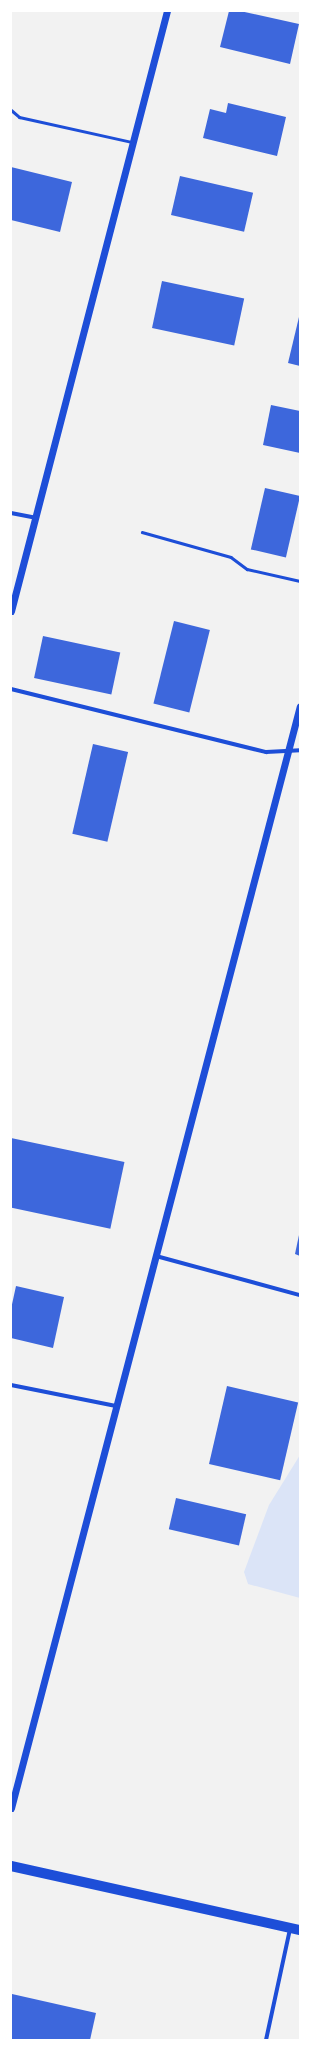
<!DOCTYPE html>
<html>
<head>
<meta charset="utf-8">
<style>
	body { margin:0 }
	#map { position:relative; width:311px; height:2051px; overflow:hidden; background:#f2f2f2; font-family:"IBM Plex Serif",serif }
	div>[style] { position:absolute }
	.green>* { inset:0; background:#dbe4f7 }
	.building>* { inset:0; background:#3d67dc; transform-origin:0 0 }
	.path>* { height:2.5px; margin:-1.25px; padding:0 1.25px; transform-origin:1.25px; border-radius:1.25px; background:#1d4ed8 }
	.service>* { height:3px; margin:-1.5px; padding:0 1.5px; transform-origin:1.5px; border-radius:1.5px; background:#1d4ed8 }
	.minor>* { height:4px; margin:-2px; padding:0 2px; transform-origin:2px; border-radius:2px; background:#1d4ed8 }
	.tertiary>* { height:7px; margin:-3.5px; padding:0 3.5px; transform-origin:3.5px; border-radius:3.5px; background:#1d4ed8 }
	.primary>* { height:10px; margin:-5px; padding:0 5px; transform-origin:5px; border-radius:5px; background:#1d4ed8 }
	span { translate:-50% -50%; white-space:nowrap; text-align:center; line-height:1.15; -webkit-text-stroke:4px #fff; paint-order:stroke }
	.frame { position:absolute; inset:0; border:12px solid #fff; pointer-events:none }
</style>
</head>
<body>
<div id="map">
	<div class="green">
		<i style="clip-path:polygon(300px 1455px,300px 1598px,248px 1584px,244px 1572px,269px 1505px)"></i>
	</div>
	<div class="building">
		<i style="clip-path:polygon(229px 11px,240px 11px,299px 24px,290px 64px,220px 47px)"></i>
		<i style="clip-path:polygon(228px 103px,286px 117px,277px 156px,203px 138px,210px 109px,226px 113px)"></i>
		<i style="clip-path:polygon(11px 167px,72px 182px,60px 232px,11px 220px)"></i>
		<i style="left:180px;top:176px;width:75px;height:40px;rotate:13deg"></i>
		<i style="left:162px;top:281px;width:84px;height:48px;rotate:12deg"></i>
		<i style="clip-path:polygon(299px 317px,300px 317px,300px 366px,288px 363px)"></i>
		<i style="clip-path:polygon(271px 405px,300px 411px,300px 453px,263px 445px)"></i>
		<i style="left:265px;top:488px;width:36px;height:63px;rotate:13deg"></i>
		<i style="left:174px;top:621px;width:37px;height:85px;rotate:14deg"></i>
		<i style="left:43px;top:636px;width:79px;height:43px;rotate:12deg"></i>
		<i style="left:93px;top:744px;width:36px;height:92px;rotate:13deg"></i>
		<i style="left:11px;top:1138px;width:116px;height:68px;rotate:12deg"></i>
		<i style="clip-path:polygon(299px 1235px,300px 1235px,300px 1256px,295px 1254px)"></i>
		<i style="clip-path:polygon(16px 1286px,64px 1297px,53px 1348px,11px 1338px,11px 1309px)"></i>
		<i style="left:227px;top:1386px;width:73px;height:80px;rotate:13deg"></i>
		<i style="left:176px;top:1498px;width:72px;height:32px;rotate:13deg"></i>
		<i style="clip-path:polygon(12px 1994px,96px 2013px,90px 2040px,11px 2040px)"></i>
	</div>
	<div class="path">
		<i style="left:142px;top:532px;width:92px;rotate:15.7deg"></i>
		<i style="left:231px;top:557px;width:20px;rotate:37deg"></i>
		<i style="left:247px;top:569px;width:54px;rotate:12.8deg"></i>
	</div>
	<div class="service">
		<i style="left:11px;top:110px;width:11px;rotate:41deg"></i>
		<i style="left:19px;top:117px;width:116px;rotate:12.5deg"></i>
	</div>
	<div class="minor">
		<i style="left:11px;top:513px;width:25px;rotate:11deg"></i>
		<i style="left:11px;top:689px;width:263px;rotate:13.9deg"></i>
		<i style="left:266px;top:752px;width:34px;rotate:-3deg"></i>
		<i style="left:156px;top:1256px;width:149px;rotate:15.2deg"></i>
		<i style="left:11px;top:1385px;width:107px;rotate:11.3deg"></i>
		<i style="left:266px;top:2040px;width:114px;rotate:-77.8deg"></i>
	</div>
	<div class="tertiary">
		<i style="left:11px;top:611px;width:620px;rotate:-75.43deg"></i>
		<i style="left:11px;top:1808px;width:1139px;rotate:-75.31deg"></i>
	</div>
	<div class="primary">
		<i style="left:11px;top:1866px;width:296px;rotate:12.5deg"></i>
	</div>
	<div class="frame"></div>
</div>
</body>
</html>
